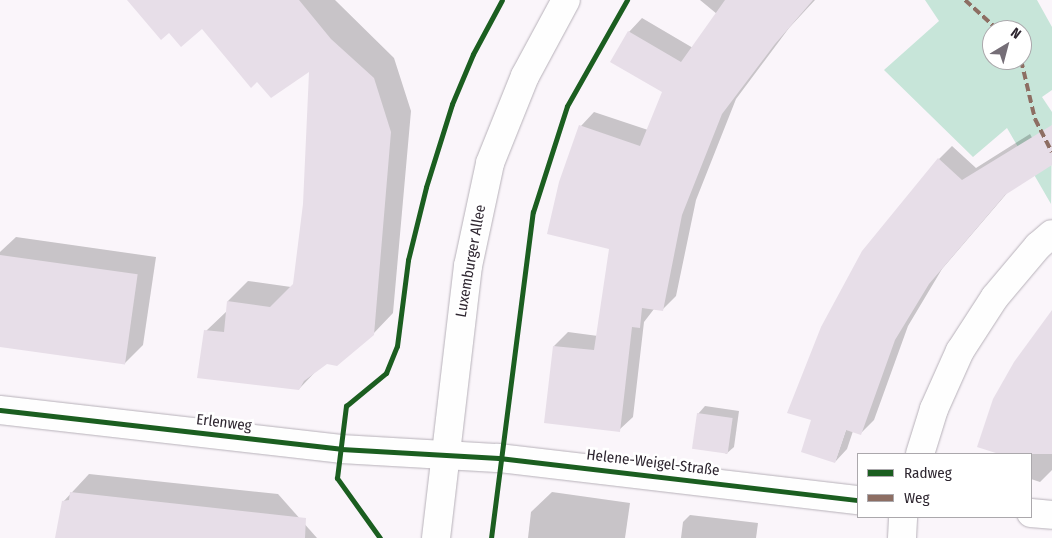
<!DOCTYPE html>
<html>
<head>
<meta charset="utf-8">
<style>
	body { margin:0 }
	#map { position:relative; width:1052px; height:538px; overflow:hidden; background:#faf5fa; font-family:"Fira Sans Condensed",sans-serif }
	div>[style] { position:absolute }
	.green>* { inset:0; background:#c7e5d9 }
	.shadow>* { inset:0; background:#0003 }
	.building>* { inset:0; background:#e7dee8; transform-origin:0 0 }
	.roads { filter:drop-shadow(0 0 1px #b7b1b9) drop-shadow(0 0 1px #b7b1b9) }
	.minor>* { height:28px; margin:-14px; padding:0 14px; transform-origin:14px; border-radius:14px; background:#fefefe }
	.tertiary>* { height:28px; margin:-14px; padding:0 14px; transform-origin:14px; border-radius:14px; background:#fefefe }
	.quiet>* { height:4px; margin-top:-2px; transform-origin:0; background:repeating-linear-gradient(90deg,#8d6e63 0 8px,transparent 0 12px) }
	.cycleway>* { height:5px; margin:-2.5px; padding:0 2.5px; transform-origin:2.5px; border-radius:2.5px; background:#1b5e20 }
	span { translate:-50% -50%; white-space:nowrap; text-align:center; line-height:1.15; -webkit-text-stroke:5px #fff; paint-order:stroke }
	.street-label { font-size:15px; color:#2e2630 }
	.legend { position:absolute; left:857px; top:453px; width:175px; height:65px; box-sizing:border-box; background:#fff; border:1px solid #aba8ac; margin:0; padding:6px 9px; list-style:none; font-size:15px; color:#2e2630 }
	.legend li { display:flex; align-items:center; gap:10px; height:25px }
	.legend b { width:25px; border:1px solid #aba8ac }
	.north { position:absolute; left:982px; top:20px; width:50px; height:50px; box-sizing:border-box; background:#fff; border:1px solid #aba8ac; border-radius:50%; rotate:37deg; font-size:14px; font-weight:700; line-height:20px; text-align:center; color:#2e2630 }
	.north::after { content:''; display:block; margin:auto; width:18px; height:22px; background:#756e77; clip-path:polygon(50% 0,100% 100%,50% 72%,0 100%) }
</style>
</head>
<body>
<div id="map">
	<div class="green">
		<i style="clip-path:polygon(evenodd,925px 0,1037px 0,1052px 27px,1052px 90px,1042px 97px,1052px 112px,1051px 204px,1007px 128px,973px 157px,884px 70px,939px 21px,925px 0,992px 30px,1022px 30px,1022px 60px,992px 60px,992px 30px)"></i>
	</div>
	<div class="shadow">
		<i style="clip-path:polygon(128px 0,335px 0,394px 58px,411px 111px,393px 313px,373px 334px,319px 368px,299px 389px,206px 331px,227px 311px,228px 301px,248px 281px,291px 287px,294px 284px,304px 204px,310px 70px,257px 80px,202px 28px,169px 31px)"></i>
		<i style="clip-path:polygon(700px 0,815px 0,789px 28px,736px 99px,696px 200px,676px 296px,662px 310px,654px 309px,644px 322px,633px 417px,619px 430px,554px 346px,568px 332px,598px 336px,611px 248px,581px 126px,594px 112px,648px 130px,664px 91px,629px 32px,642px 18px,693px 48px,717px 14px)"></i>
		<i style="clip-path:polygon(1030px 134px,1046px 163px,1008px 192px,942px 269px,908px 326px,874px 420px,861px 433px,853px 431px,847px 449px,835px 462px,939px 159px,952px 146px,976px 168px)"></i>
		<i style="clip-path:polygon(16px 237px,156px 257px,143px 345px,125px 363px,0 345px,0 252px)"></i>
		<i style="clip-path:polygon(1052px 312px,1052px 470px,1040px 482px,1031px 479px,1031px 454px,1003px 454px,979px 446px)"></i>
		<i style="clip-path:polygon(705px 406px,739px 411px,734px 447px,726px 454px,698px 414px)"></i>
		<i style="clip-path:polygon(89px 474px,278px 494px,317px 538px,57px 538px,63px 502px)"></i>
		<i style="clip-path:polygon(552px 492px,630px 503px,625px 538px,528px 538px,531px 512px)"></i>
		<i style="clip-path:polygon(690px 515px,758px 523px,756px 538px,681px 538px,683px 522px)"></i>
	</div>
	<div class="building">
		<i style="clip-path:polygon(127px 0,299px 0,331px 39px,374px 78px,391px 132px,374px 335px,337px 366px,327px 364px,304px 381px,299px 390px,197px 378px,204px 330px,224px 332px,227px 301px,270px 307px,293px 284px,303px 204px,309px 72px,271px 98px,257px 82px,251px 88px,202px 29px,181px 47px,169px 33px,161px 40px)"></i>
		<i style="clip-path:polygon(725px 0,813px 0,775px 44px,722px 114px,682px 215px,663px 311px,642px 308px,640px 328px,632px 327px,620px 432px,544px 423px,553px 346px,594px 350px,609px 249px,547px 234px,559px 182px,579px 125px,640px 146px,662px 92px,610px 62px,628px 31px,681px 62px)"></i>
		<i style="clip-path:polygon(1052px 125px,1052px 165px,1005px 195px,929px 284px,895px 340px,861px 435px,846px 430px,835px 463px,801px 452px,811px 420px,787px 413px,821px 327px,862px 251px,938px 158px,962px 180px)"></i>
		<i style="left:0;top:255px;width:139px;height:91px;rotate:8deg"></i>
		<i style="clip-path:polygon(1052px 310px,1052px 454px,999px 454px,977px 447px,993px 399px,1014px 362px)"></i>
		<i style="left:697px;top:413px;width:36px;height:36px;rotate:8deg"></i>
		<i style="clip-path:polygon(70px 492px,306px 518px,305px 538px,55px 538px,62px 501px,69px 500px)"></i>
	</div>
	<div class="roads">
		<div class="minor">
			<i style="left:0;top:410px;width:343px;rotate:6.5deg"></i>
			<i style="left:341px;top:449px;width:158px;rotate:3.3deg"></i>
			<i style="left:499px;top:458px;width:361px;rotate:6.7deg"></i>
			<i style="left:920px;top:454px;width:47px;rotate:-72.7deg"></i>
			<i style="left:934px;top:409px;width:64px;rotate:-65.9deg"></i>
			<i style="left:960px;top:351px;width:64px;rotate:-57.1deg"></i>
			<i style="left:995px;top:297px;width:67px;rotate:-49.9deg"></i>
			<i style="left:1038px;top:246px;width:18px;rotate:-41deg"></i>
			<i style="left:1031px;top:513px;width:21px;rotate:5deg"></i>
			<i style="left:902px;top:538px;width:21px;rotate:-87deg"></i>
		</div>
		<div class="tertiary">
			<i style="left:436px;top:538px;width:274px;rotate:-83.3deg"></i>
			<i style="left:468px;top:266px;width:105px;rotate:-77.9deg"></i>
			<i style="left:490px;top:163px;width:94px;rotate:-68.1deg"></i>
			<i style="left:525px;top:76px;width:86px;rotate:-61.7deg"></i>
		</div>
	</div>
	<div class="quiet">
		<i style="left:965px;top:0;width:45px;rotate:42.3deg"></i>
		<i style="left:1021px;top:60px;width:61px;rotate:76.7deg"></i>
		<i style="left:1035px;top:119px;width:37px;rotate:63deg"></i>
	</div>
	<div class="cycleway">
		<i style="left:0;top:410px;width:343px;rotate:6.5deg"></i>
		<i style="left:341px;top:449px;width:158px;rotate:3.3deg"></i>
		<i style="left:499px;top:458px;width:361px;rotate:6.7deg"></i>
		<i style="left:380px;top:538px;width:74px;rotate:-125.6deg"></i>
		<i style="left:337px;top:478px;width:73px;rotate:-82.9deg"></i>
		<i style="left:346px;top:406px;width:52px;rotate:-39.5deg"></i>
		<i style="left:386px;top:373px;width:29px;rotate:-68deg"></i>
		<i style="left:397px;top:346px;width:87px;rotate:-82.7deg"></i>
		<i style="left:408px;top:260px;width:75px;rotate:-76.1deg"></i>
		<i style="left:426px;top:187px;width:87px;rotate:-72.6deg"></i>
		<i style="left:452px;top:104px;width:54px;rotate:-67.2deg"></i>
		<i style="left:473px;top:54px;width:61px;rotate:-61.8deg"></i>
		<i style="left:491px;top:538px;width:329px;rotate:-82.7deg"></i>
		<i style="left:533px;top:212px;width:111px;rotate:-72.2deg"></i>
		<i style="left:567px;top:106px;width:122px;rotate:-60.5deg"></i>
	</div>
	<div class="street-label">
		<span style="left:471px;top:261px;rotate:-80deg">Luxemburger Allee</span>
		<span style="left:224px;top:423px;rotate:7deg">Erlenweg</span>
		<span style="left:653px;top:463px;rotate:7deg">Helene-Weigel-Straße</span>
	</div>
	<ul class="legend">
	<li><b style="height:6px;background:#1b5e20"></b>Radweg</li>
	<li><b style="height:6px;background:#8d6e63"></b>Weg</li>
	</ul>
	<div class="north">N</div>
</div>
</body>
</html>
